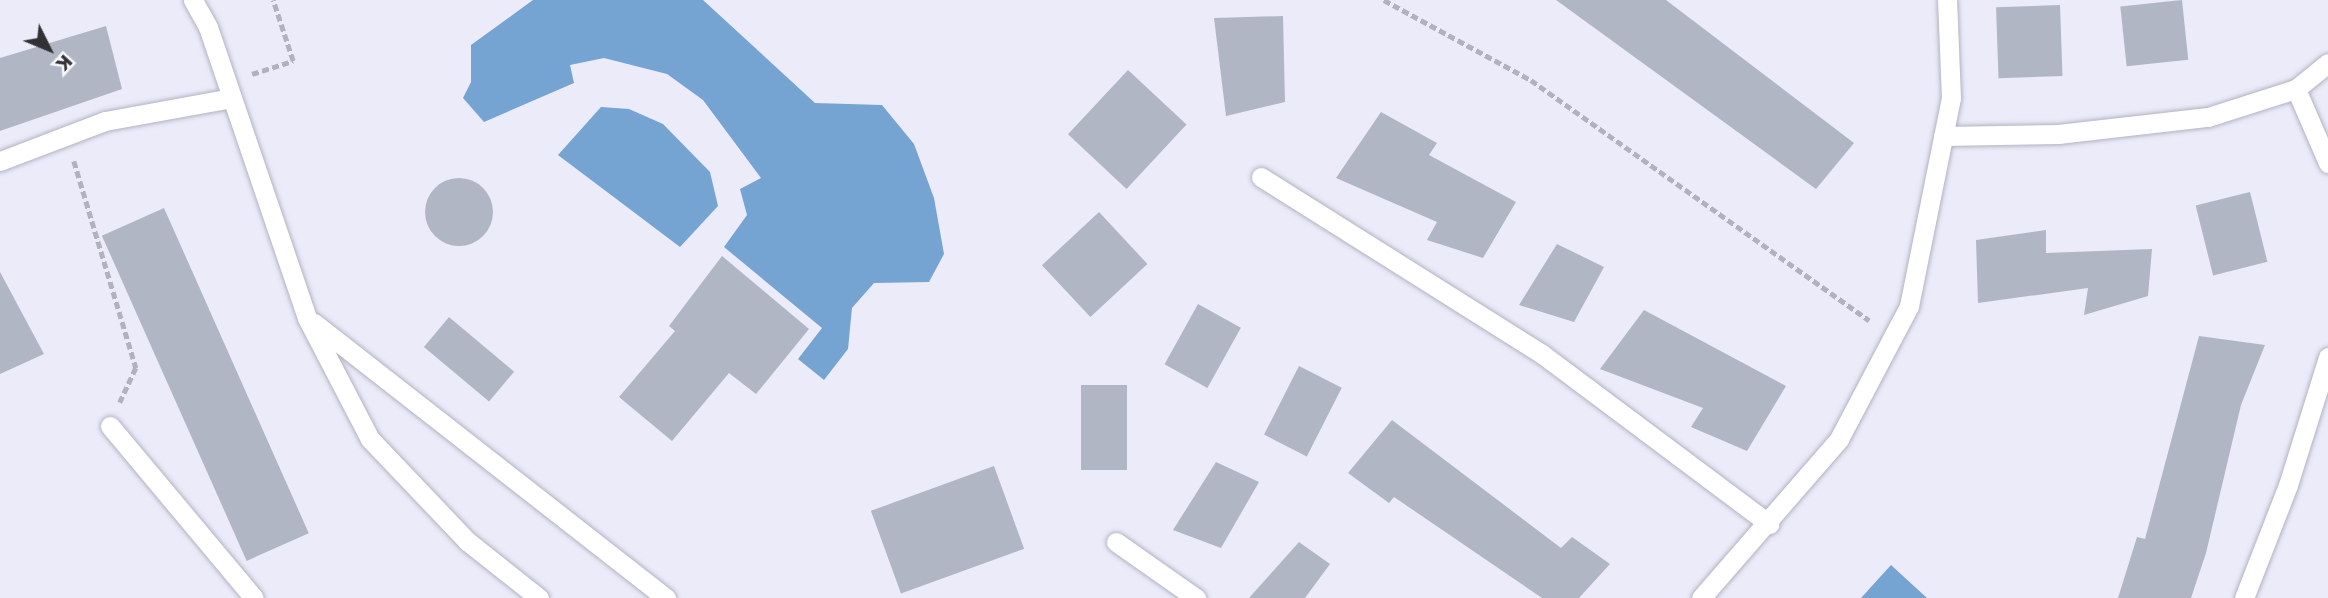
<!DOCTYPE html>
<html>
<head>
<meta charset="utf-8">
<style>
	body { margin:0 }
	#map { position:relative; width:2328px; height:598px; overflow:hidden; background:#ebebfa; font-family:"Golos Text",sans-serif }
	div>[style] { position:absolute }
	.water>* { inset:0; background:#75a4d3 }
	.building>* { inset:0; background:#b1b6c4; transform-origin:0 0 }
	.round { border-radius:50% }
	.path>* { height:4.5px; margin-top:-2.25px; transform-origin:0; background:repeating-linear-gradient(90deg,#b2b2be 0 7px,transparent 0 10.5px) }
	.roads { filter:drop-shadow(0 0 2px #b2b2c0) drop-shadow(0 0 2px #b2b2c0) }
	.service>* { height:19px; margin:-9.5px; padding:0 9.5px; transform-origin:9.5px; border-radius:9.5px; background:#fff }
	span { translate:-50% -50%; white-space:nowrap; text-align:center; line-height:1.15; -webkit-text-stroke:5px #f9f9fc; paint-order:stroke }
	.north { position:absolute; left:14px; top:14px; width:70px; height:70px; -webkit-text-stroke:5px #f9f9fc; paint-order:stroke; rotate:133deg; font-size:19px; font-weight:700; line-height:28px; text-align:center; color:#313136 }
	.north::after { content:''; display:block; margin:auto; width:24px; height:32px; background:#313136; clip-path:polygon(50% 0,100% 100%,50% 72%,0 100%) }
</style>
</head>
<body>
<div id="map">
	<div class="water">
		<i style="clip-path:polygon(533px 0,703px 0,815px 103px,882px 105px,914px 144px,934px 198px,944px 254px,929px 282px,874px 283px,852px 308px,848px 349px,824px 380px,798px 359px,822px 328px,724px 247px,747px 215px,740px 189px,761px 178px,703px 100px,667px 74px,604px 58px,570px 65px,574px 83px,484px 122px,463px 98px,471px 82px,471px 45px)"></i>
		<i style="clip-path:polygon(601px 107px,629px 109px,663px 124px,710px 172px,718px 206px,680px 247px,558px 155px)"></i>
		<i style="clip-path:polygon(1891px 565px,1927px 598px,1861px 598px)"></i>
	</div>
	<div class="building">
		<i style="clip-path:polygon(1556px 0,1666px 0,1854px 143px,1816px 189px)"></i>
		<i style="left:2182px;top:0;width:60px;height:62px;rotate:84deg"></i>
		<i style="left:2060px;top:5px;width:71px;height:64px;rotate:88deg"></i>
		<i style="clip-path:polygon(1283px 16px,1285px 102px,1226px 116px,1214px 18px)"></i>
		<i style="clip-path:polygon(106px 26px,122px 89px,0 131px,0 58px)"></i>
		<i style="left:1128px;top:70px;width:80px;height:88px;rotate:43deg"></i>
		<i style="clip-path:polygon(1381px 112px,1437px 143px,1429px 155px,1516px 202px,1483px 258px,1427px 240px,1437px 222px,1336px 178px)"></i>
		<i class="round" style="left:425px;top:178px;width:68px;height:68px"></i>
		<i style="left:2250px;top:192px;width:72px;height:56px;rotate:76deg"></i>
		<i style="left:164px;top:208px;width:356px;height:68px;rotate:66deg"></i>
		<i style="left:1099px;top:212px;width:71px;height:78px;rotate:47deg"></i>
		<i style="clip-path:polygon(2046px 230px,2046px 253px,2152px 249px,2148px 296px,2084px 315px,2088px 288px,1978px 303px,1976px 240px)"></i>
		<i style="clip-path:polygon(1557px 244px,1604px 267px,1574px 322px,1519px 305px)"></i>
		<i style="clip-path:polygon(722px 256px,809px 329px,756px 394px,729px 373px,672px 441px,619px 397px,675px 331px,669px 326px)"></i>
		<i style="clip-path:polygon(0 272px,44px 354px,0 374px)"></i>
		<i style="left:1198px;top:304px;width:49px;height:69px;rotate:29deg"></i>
		<i style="clip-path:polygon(1644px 310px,1786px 386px,1747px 451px,1691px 427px,1703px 408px,1600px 369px)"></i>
		<i style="left:449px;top:317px;width:85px;height:39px;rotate:40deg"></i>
		<i style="clip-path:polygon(2199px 336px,2265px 345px,2241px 405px,2206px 553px,2191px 598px,2118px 598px,2137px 537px,2145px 539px)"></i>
		<i style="left:1299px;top:366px;width:48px;height:77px;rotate:27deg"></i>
		<i style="left:1081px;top:385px;width:46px;height:85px"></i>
		<i style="clip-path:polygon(1392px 420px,1561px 548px,1572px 537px,1610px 564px,1579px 598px,1542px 598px,1394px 497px,1389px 503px,1348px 473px)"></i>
		<i style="clip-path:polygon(1216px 462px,1259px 482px,1221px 548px,1173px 530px)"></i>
		<i style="left:994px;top:466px;width:88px;height:131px;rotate:70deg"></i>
		<i style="clip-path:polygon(1299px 542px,1330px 564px,1305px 598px,1249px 598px)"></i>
	</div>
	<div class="path">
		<i style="left:1384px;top:0;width:167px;rotate:28.6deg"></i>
		<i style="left:1531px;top:80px;width:415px;rotate:35.4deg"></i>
		<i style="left:252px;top:74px;width:43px;rotate:-17.6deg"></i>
		<i style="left:293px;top:61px;width:64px;rotate:-108.2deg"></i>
		<i style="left:74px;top:161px;width:216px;rotate:73.3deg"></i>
		<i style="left:136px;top:368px;width:38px;rotate:115deg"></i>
	</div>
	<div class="roads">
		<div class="service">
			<i style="left:193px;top:0;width:31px;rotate:61deg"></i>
			<i style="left:208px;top:27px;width:307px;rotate:71.2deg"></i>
			<i style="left:307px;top:318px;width:136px;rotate:62.5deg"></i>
			<i style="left:370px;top:439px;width:141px;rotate:46.4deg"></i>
			<i style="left:467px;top:541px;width:92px;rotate:38.4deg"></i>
			<i style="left:2296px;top:89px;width:81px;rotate:66.6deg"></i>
			<i style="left:1943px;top:136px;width:115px;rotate:-1deg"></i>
			<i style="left:2058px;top:134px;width:151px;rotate:-6.5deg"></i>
			<i style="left:2208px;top:117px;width:92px;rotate:-17.7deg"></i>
			<i style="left:2296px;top:89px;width:41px;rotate:-39.1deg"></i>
			<i style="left:0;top:161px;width:112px;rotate:-20.9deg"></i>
			<i style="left:105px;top:121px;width:128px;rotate:-10.3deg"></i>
			<i style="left:1261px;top:177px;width:332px;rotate:32.2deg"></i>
			<i style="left:1542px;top:354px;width:284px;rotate:36.8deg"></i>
			<i style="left:314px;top:323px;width:447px;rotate:38deg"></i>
			<i style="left:110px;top:426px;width:224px;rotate:50.1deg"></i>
			<i style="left:1116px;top:542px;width:98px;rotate:35deg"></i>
			<i style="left:1701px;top:598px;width:211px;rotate:-49deg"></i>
			<i style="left:1839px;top:439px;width:150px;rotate:-62.2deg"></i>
			<i style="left:1909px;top:306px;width:212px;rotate:-78.6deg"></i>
			<i style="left:1951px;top:98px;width:98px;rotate:-92.3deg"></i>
			<i style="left:2244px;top:598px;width:121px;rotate:-68.7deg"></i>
			<i style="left:2288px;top:485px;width:134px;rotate:-72.6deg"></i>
		</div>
	</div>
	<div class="north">K</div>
</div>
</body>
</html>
